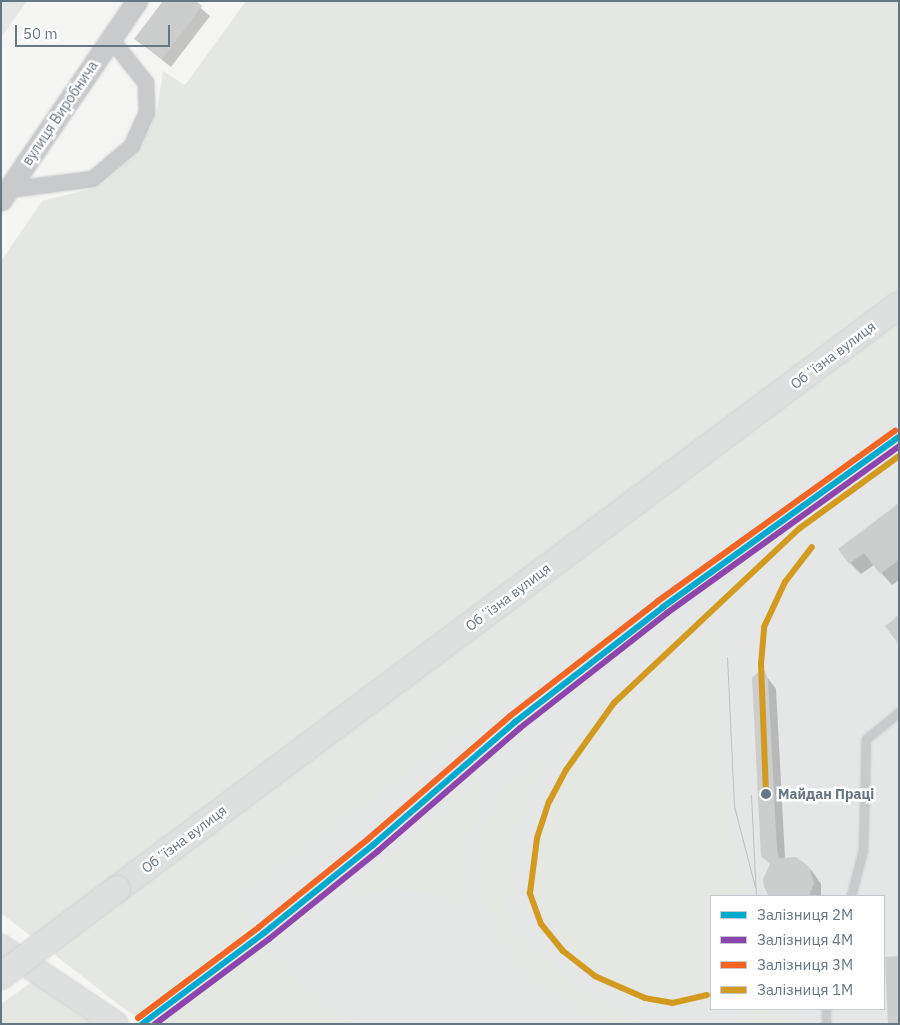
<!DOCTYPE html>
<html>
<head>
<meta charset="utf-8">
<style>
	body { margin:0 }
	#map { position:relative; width:900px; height:1025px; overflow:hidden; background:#f5f5f3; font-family:"IBM Plex Sans",sans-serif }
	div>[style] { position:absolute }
	.built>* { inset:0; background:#e5e6e6 }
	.green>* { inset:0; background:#e4e7e2 }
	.shadow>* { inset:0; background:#0003 }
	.building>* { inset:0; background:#cccdcd }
	.roads { filter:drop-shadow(0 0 1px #d1d2d3) drop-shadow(0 0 1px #d1d2d3) }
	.service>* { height:9px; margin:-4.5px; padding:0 4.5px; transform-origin:4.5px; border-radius:4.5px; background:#c9cacb }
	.minor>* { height:16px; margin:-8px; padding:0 8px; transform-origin:8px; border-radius:8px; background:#c9cacb }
	.tertiary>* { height:21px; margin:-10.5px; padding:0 10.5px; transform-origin:10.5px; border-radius:10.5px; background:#c9cacb }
	.secondary>* { height:24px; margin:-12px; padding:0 12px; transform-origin:12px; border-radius:12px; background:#dedfdf }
	.primary>* { height:26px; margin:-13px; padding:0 13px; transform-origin:13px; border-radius:13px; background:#dedfdf }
	.tram>* { height:1px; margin:-0.5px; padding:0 0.5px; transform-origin:0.5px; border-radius:0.5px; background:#bfc0c1 }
	.bridges { filter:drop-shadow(0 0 1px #d2d2d2) drop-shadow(0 0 1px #d2d2d2) }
	.primary-bridge>* { height:26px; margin:-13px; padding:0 13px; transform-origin:13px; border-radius:13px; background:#dedfdf }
	.rail-1>* { height:6px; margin:-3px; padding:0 3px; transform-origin:3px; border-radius:3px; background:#00a9ce }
	.rail-2>* { height:6px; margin:-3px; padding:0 3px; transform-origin:3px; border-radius:3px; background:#8e44ad }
	.rail-3>* { height:6px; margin:-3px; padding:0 3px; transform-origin:3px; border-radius:3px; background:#f26522 }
	.rail-4>* { height:6px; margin:-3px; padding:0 3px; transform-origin:3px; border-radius:3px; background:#d39a20 }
	.dots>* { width:14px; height:14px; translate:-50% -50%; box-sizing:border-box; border:2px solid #fff; border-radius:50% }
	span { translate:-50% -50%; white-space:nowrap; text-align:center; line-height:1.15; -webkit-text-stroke:5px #fff; paint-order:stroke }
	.street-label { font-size:14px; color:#667682 }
	.stop-label { font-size:14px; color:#667682; font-weight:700 }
	.left { translate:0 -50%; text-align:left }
	.frame { position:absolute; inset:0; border:2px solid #667682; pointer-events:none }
	.legend { position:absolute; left:710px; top:895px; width:175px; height:115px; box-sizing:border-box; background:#fff; border:1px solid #c2c8cd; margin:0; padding:6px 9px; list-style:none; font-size:15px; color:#667682 }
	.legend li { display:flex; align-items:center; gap:10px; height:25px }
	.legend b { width:25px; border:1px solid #c2c8cd }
	.scale { position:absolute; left:15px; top:25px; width:155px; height:22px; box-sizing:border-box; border:2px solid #667682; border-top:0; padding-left:6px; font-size:15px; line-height:18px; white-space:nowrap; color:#667682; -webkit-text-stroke:4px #fff; paint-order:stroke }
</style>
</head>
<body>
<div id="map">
	<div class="built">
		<i style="clip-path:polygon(1px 1px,27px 1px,1px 38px)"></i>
		<i style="clip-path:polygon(evenodd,899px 415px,899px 1024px,358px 1024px,300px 988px,233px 899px,899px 415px,711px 896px,884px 896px,884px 1009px,711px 1009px,711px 896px)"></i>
	</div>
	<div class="green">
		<i style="clip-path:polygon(246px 1px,899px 1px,899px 415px,234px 899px,300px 988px,358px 1024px,149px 1024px,123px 1008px,1px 913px,1px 261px,42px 201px,98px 187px,139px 152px,157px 112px,163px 71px,185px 85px)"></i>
		<i style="clip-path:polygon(692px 632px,716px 633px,722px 647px,727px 827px,748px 896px,711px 896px,711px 997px,700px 1005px,679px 1008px,648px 1003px,585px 971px,554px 947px,539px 928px,527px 891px,529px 868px,560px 780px,579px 739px,626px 688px,637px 687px)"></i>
		<i style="clip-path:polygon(558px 738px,526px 800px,516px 832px,510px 865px,510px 887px,503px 905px,515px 930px,575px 987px,600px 1003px,626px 1013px,631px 1020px,652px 1024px,605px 1024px,530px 983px,502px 941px,483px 896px,480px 867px,484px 826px,501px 792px)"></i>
		<i style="clip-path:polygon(481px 780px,482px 798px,461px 861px,463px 884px,473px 912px,446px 898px,420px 891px,390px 889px,363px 893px,334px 902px)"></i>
		<i style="clip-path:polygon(36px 979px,100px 1024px,1px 1024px,1px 1004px)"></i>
		<i style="clip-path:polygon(755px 1009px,777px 1011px,812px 1024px,731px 1024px)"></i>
		<i style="clip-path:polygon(834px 1009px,875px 1009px,875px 1011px,834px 1012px)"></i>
	</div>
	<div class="shadow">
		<i style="clip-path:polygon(193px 1px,210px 16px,171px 67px,136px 39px)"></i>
		<i style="clip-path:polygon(899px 504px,899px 580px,892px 585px,874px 565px,861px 574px,850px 563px)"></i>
		<i style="clip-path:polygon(764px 673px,776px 689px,785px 858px,803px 862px,812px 871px,821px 884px,821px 896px,771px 896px,765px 886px,771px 865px)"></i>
	</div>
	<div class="building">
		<i style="clip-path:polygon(163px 1px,196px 1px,202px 6px,162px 59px,134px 39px)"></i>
		<i style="clip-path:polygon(899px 503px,899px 560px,880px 574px,864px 553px,849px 564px,838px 549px)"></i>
		<i style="clip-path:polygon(899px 615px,899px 645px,885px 626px)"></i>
		<i style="clip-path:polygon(760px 670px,765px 671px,768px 679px,777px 849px,779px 858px,796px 857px,809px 867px,814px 883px,809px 896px,769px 896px,764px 887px,763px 879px,770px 864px,761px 856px,752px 678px)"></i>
		<i style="clip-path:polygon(899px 956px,899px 1024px,888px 1024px,885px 957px)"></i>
	</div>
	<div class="roads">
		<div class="service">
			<i style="left:851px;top:896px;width:48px;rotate:-75.4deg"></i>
			<i style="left:863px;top:850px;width:111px;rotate:-88.5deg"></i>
			<i style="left:866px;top:739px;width:43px;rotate:-39.3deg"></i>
			<i style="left:826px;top:1024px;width:15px;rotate:-90deg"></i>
		</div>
		<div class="minor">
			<i style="left:8px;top:190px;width:86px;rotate:-7.4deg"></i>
			<i style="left:93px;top:179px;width:51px;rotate:-40.2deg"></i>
			<i style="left:132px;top:146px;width:36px;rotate:-66deg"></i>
			<i style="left:147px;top:113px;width:30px;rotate:-92deg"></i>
			<i style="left:146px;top:83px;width:56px;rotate:-128.5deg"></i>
		</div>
		<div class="tertiary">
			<i style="left:1px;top:200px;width:241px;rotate:-55.7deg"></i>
		</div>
		<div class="secondary">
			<i style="left:1px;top:947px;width:138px;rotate:33.8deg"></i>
		</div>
		<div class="primary">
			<i style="left:117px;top:889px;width:976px;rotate:-36.75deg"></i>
		</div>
	</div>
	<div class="tram">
		<i style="left:727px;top:657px;width:149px;rotate:87.3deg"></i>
		<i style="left:734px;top:806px;width:84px;rotate:75.5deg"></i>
		<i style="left:751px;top:795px;width:101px;rotate:87.2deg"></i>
	</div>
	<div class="bridges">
		<div class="primary-bridge">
			<i style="left:1px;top:976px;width:145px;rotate:-36.9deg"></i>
		</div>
	</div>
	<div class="rail-1">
		<i style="left:142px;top:1024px;width:152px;rotate:-36.7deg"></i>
		<i style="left:264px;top:933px;width:140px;rotate:-38.9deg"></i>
		<i style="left:373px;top:845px;width:188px;rotate:-40.9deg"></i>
		<i style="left:515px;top:722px;width:187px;rotate:-37.8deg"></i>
		<i style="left:663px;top:607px;width:291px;rotate:-35.8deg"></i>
	</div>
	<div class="rail-2">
		<i style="left:155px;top:1024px;width:142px;rotate:-36.7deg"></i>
		<i style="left:269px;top:939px;width:140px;rotate:-38.9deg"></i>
		<i style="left:378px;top:851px;width:188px;rotate:-40.9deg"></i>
		<i style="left:520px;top:728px;width:187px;rotate:-38deg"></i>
		<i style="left:667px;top:613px;width:286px;rotate:-35.7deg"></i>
	</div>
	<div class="rail-3">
		<i style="left:138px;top:1018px;width:151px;rotate:-36.9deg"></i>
		<i style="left:259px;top:927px;width:140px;rotate:-38.9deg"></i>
		<i style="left:368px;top:839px;width:188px;rotate:-40.9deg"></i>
		<i style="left:510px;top:716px;width:187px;rotate:-37.8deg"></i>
		<i style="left:658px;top:601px;width:292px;rotate:-35.7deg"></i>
	</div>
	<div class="rail-4">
		<i style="left:766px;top:794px;width:130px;rotate:-92.2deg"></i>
		<i style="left:761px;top:664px;width:37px;rotate:-85deg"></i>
		<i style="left:764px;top:627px;width:50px;rotate:-65deg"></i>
		<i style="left:785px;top:582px;width:44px;rotate:-52.4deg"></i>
		<i style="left:707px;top:995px;width:35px;rotate:167deg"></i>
		<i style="left:673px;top:1003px;width:28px;rotate:-170deg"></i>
		<i style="left:645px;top:998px;width:55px;rotate:-156.3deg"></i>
		<i style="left:595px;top:976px;width:41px;rotate:-142deg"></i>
		<i style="left:563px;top:951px;width:35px;rotate:-129deg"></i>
		<i style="left:541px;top:924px;width:33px;rotate:-110deg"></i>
		<i style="left:530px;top:893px;width:55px;rotate:-82.7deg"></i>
		<i style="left:537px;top:838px;width:38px;rotate:-72deg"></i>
		<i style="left:549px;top:802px;width:36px;rotate:-62deg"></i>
		<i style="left:566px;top:770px;width:82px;rotate:-54.4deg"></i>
		<i style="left:614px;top:703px;width:255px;rotate:-43.3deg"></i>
		<i style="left:800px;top:528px;width:122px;rotate:-36deg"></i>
	</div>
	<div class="dots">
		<i style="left:766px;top:794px;background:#667682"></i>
	</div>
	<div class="street-label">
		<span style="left:60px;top:113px;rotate:-56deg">вулиця Виробнича</span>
		<span style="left:833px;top:355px;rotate:-37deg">Обʼїзна вулиця</span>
		<span style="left:508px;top:597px;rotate:-37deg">Обʼїзна вулиця</span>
		<span style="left:184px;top:839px;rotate:-37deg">Обʼїзна вулиця</span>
	</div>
	<div class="stop-label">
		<span class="left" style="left:778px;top:794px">Майдан Праці</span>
	</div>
	<div class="frame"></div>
	<ul class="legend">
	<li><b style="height:6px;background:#00a9ce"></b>Залізниця 2М</li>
	<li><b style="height:6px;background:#8e44ad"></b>Залізниця 4М</li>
	<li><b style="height:6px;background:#f26522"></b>Залізниця 3М</li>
	<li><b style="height:6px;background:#d39a20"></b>Залізниця 1М</li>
	</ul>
	<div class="scale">50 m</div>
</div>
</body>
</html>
